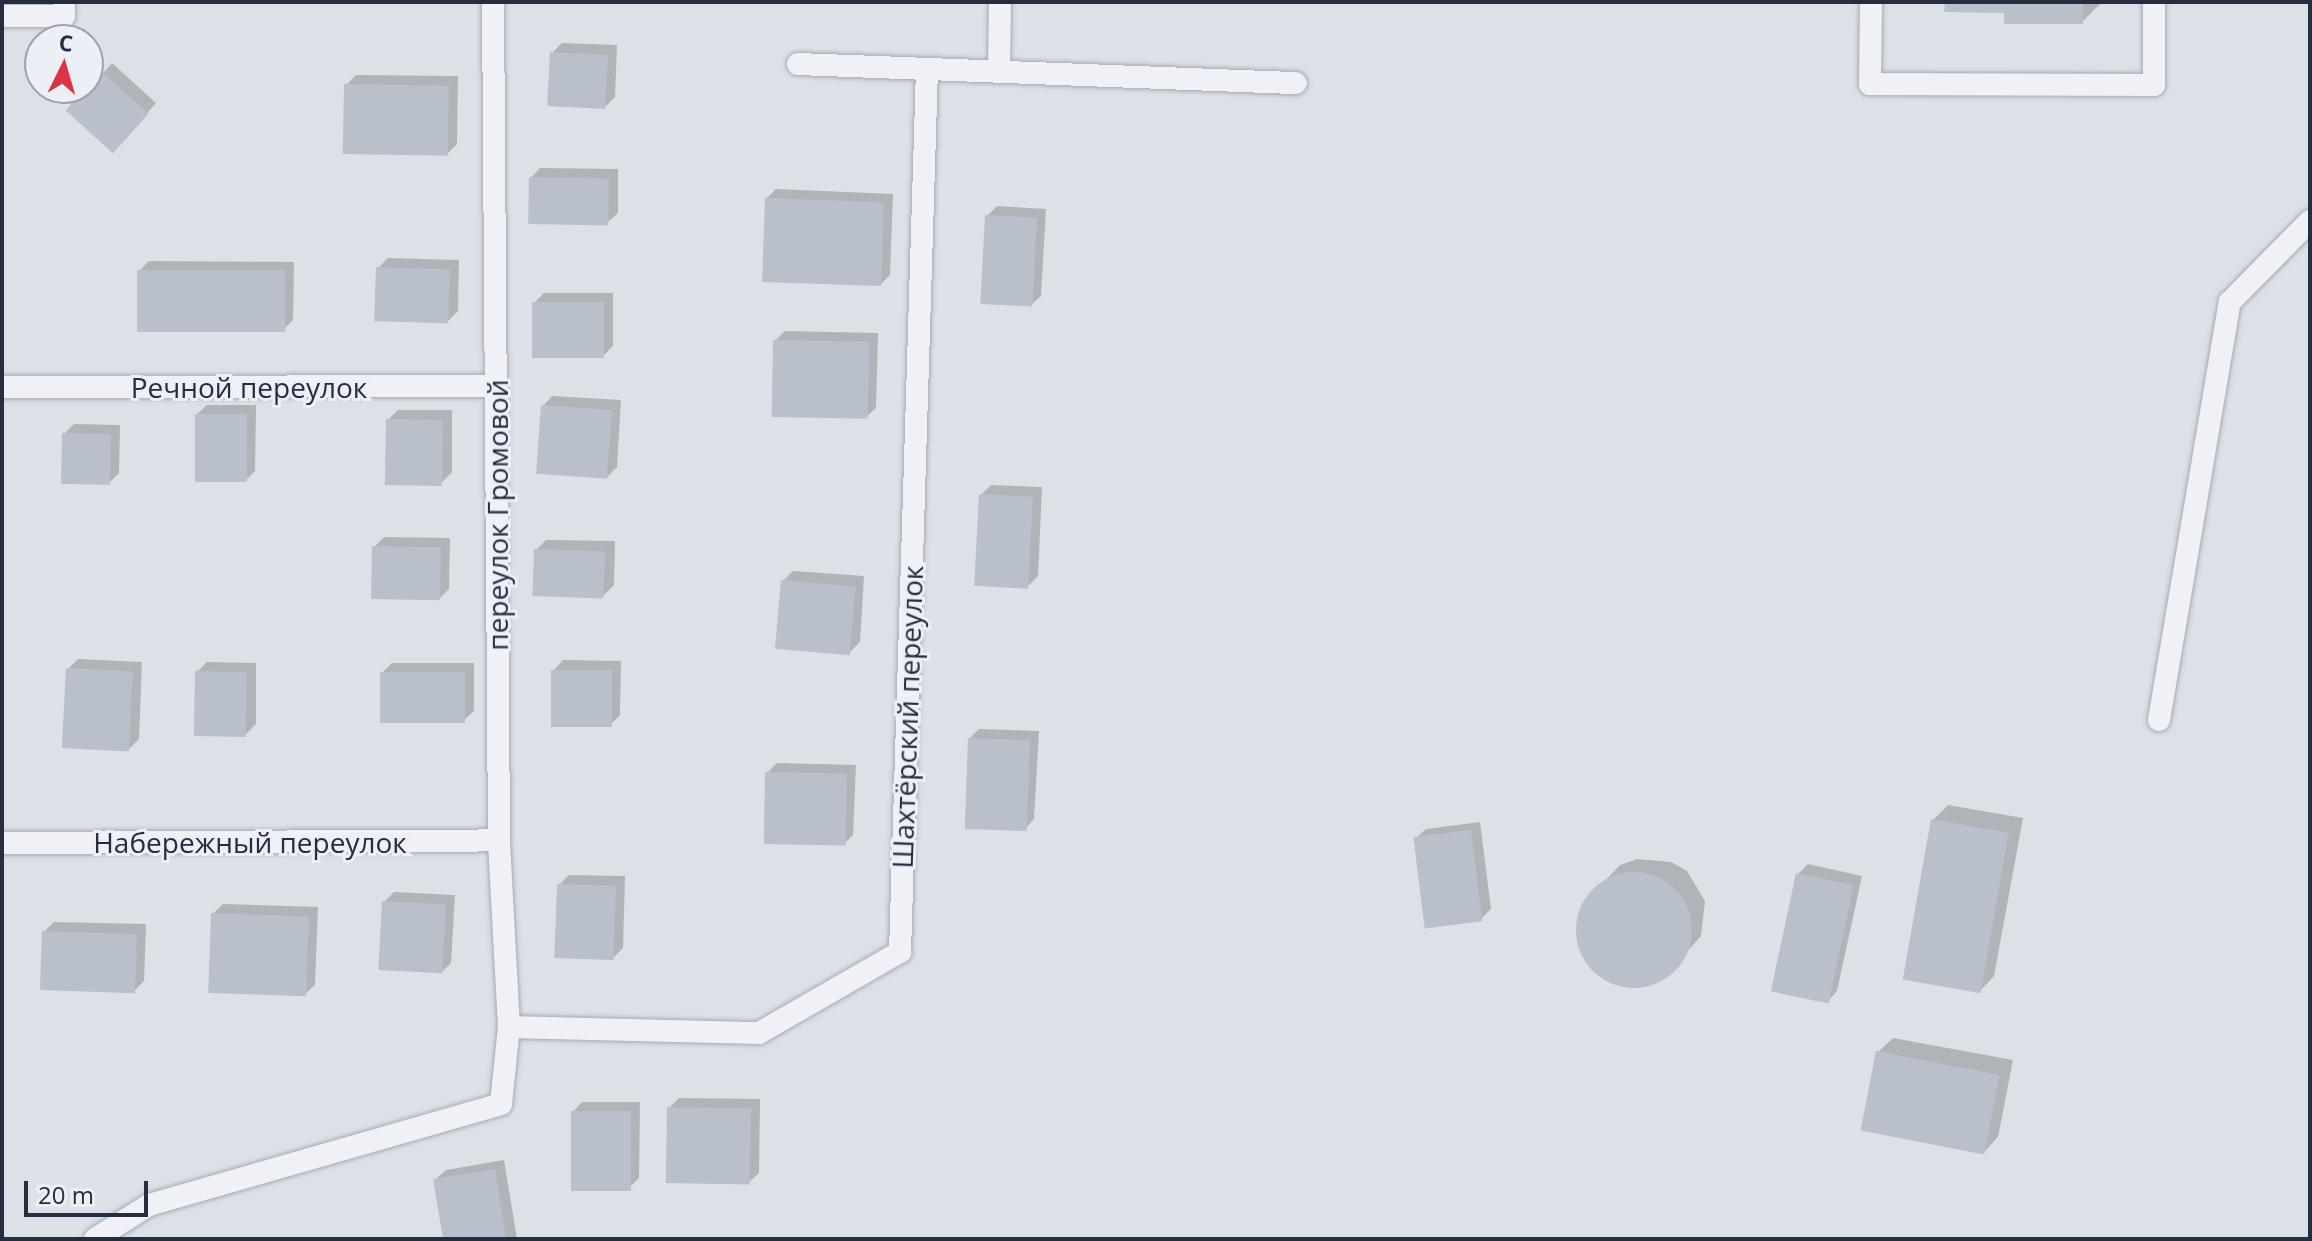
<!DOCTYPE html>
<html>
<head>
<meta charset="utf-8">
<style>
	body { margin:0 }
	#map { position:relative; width:2312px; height:1241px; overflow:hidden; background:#dce1e8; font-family:"Open Sans",sans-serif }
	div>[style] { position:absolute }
	.shadow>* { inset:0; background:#0003 }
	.building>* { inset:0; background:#b9bfcb; transform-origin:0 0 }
	.round { border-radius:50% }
	.roads { filter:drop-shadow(0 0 2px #a5abb6) drop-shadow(0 0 2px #a5abb6) }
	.service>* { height:22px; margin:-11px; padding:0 11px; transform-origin:11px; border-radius:11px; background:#eff1f6 }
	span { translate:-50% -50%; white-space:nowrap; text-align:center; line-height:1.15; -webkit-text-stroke:6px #ecf0f6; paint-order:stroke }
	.street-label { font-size:28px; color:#252e40 }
	.frame { position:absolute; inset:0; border:4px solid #252e40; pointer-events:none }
	.north { position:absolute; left:24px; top:24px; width:80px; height:80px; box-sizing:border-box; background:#ecf0f6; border:2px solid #9ca2ad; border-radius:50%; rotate:5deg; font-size:22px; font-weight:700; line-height:32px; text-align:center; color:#252e40 }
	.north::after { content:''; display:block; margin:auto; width:28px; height:36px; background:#db3447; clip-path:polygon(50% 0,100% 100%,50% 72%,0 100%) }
	.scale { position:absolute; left:24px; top:1181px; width:124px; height:36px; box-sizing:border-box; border:4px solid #252e40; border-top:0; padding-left:10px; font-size:24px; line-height:28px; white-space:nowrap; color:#252e40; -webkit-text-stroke:6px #ecf0f6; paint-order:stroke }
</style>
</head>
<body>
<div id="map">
	<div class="shadow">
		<i style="clip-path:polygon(1947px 2px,2102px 2px,2082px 22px)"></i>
		<i style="clip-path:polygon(562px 43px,617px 45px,615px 97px,605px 107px,552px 53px)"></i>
		<i style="clip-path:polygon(112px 63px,156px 103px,123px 140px,103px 73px)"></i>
		<i style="clip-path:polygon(356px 75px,458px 76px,457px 144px,448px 153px,346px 85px)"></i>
		<i style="clip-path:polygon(540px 168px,618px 169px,618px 213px,608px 222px,531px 178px)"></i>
		<i style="clip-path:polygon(776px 189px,893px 194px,890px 275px,880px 285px,766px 199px)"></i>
		<i style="clip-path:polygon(997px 206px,1046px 209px,1041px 296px,1031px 305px,987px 216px)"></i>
		<i style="clip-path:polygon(388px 258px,459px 260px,458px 311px,448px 321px,378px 268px)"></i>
		<i style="clip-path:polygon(149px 261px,294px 262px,293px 320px,283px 330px,139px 271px)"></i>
		<i style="clip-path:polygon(544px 293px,613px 293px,613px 346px,603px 356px,534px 303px)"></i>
		<i style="clip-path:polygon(785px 331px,878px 333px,876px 408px,866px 417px,775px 341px)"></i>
		<i style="clip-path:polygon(552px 396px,621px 400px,617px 467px,607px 477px,543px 406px)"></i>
		<i style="clip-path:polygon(207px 405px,256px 405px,255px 471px,245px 481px,197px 414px)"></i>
		<i style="clip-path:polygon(398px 410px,452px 410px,452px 472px,442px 482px,388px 420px)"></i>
		<i style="clip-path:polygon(74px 424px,120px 425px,119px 473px,109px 483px,64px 434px)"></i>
		<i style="clip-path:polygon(991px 485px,1042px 487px,1038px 576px,1028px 586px,981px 495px)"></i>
		<i style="clip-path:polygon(384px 537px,450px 538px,449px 589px,439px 599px,374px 547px)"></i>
		<i style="clip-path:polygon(546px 540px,615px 541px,614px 585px,604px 595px,536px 550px)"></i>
		<i style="clip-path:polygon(793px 571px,864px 576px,860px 642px,850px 652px,783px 581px)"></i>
		<i style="clip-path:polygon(78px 659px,142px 662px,139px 739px,129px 749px,68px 669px)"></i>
		<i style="clip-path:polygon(563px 660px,621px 661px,620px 715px,610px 725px,554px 670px)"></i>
		<i style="clip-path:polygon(207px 662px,256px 663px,256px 724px,246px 734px,197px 672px)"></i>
		<i style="clip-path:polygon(392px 663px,474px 663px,474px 711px,464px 720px,382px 673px)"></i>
		<i style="clip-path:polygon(979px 729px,1039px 731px,1034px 819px,1025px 829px,970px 738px)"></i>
		<i style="clip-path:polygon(777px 763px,856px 765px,853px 835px,843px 845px,767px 773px)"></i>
		<i style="clip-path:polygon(1948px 805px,2023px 818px,1994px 976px,1980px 991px,1933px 820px)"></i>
		<i style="clip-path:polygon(1480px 822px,1491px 909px,1481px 919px,1416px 838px,1426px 829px)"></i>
		<i style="clip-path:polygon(1637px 859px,1671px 862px,1687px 871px,1705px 901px,1701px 936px,1663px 978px,1646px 985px,1612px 981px,1585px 958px,1578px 925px,1582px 908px,1605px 881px,1620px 865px)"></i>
		<i style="clip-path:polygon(1808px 864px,1862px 876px,1837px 991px,1828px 1001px,1798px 874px)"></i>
		<i style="clip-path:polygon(569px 875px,625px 876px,623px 948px,613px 958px,559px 885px)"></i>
		<i style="clip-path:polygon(394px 892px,455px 895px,451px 963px,441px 973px,384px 902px)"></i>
		<i style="clip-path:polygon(223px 904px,318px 907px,315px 985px,305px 994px,213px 914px)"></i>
		<i style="clip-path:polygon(54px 922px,146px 924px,144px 981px,134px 991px,44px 932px)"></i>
		<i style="clip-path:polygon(1893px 1038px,2013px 1060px,1998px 1137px,1984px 1152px,1878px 1052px)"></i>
		<i style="clip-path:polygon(679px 1098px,760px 1099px,759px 1173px,749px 1182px,669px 1108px)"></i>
		<i style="clip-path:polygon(582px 1102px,640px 1102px,639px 1178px,629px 1188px,573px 1112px)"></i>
		<i style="clip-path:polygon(504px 1160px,517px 1239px,445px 1239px,436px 1179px,446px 1170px)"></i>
	</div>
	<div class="building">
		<i style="clip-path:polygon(1945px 2px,2083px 2px,2083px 24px,2004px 24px,2004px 13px,1944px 12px)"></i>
		<i style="left:550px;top:52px;width:58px;height:54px;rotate:3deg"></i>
		<i style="left:101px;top:71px;width:64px;height:53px;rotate:42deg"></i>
		<i style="left:344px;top:84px;width:105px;height:70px;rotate:1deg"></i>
		<i style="left:529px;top:177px;width:80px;height:47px;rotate:1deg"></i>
		<i style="left:765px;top:198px;width:119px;height:84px;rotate:2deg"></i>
		<i style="left:985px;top:215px;width:52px;height:89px;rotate:3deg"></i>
		<i style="left:376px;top:267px;width:74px;height:54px;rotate:2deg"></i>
		<i style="left:137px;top:270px;width:148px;height:62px"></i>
		<i style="left:532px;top:302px;width:72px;height:56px"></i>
		<i style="left:773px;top:340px;width:96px;height:77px;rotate:1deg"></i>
		<i style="left:541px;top:405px;width:71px;height:69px;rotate:4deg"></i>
		<i style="left:195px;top:414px;width:52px;height:68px"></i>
		<i style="left:386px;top:419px;width:57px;height:66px;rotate:1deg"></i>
		<i style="left:62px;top:433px;width:49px;height:51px;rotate:1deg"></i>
		<i style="left:979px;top:494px;width:54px;height:92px;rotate:3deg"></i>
		<i style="left:372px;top:546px;width:69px;height:53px;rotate:1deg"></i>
		<i style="left:534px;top:549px;width:71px;height:47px;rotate:2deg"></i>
		<i style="left:781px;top:580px;width:75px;height:69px;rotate:5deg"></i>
		<i style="left:66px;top:668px;width:67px;height:80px;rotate:3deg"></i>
		<i style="left:551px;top:670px;width:61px;height:57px"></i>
		<i style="left:195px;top:671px;width:52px;height:65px;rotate:1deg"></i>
		<i style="left:380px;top:672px;width:85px;height:51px"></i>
		<i style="left:968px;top:738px;width:62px;height:91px;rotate:2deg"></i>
		<i style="left:765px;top:772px;width:82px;height:72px;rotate:1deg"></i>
		<i style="left:1931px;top:819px;width:79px;height:163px;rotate:10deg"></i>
		<i style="left:1471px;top:830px;width:92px;height:58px;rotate:83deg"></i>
		<i class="round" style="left:1576px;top:872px;width:116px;height:116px"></i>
		<i style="left:1796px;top:873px;width:59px;height:121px;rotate:12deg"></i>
		<i style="left:557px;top:884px;width:59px;height:74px;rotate:2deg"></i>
		<i style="left:382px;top:901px;width:64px;height:69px;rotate:3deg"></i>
		<i style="left:211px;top:913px;width:98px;height:80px;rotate:2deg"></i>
		<i style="left:42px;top:931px;width:95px;height:59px;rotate:2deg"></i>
		<i style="left:1876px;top:1051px;width:126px;height:81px;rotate:11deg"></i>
		<i style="left:667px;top:1107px;width:84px;height:76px;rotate:1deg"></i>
		<i style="left:571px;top:1111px;width:60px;height:80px"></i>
		<i style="clip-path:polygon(495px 1169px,506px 1239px,443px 1239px,433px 1179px)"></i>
	</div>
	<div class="roads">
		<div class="service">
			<i style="left:1871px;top:2px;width:82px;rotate:90.7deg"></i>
			<i style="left:1870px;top:84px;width:284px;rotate:0.2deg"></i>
			<i style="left:2154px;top:85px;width:83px;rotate:-90deg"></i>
			<i style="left:2px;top:16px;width:62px"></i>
			<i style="left:64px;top:16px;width:14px;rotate:-90deg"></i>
			<i style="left:798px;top:64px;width:498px;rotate:2.2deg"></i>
			<i style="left:999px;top:72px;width:70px;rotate:-89.2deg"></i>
			<i style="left:2px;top:387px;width:494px;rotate:-0.1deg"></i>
			<i style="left:2159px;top:720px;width:424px;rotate:-80.4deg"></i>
			<i style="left:2230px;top:302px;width:114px;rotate:-45.4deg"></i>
			<i style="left:2px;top:843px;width:497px;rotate:-0.3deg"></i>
			<i style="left:509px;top:1027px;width:250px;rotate:1.4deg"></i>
			<i style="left:759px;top:1033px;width:163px;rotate:-29.9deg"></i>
			<i style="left:900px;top:952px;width:883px;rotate:-88.25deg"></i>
			<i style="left:95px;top:1239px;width:64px;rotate:-32.2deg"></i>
			<i style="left:149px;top:1205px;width:366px;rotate:-16deg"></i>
			<i style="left:501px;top:1104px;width:77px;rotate:-84.1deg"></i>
			<i style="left:509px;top:1027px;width:187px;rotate:-93.1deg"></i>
			<i style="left:499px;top:840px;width:838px;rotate:-90.41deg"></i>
		</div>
	</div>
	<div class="street-label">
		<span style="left:249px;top:387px">Речной переулок</span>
		<span style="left:497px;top:515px;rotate:-90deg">переулок Громовой</span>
		<span style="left:907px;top:717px;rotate:-88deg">Шахтёрский переулок</span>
		<span style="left:250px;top:842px">Набережный переулок</span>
	</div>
	<div class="frame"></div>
	<div class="north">С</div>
	<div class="scale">20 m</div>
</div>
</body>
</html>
